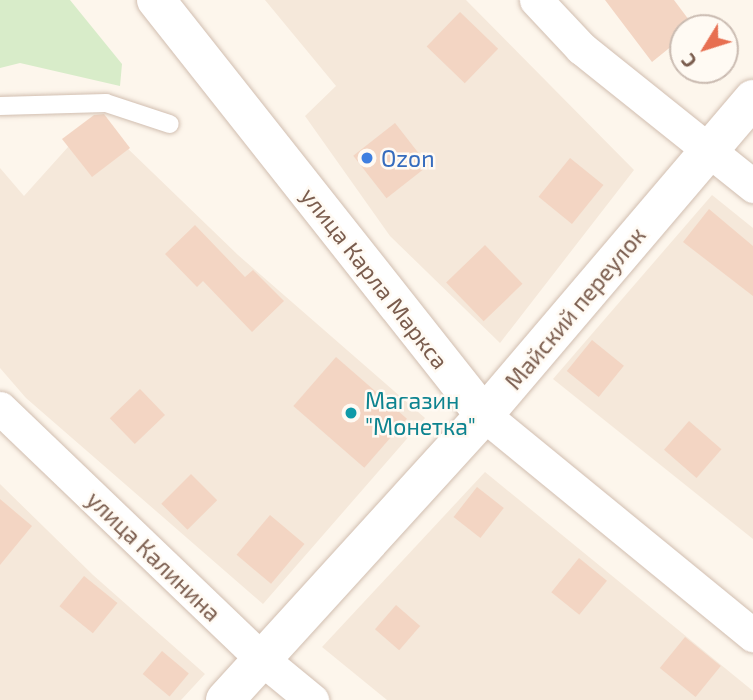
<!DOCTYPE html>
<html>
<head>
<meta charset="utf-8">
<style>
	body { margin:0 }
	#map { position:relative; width:753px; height:700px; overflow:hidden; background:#fdf6ec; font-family:"Exo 2",sans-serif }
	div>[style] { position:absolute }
	.residential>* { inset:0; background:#f5e8da }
	.green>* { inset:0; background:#d8ecc9 }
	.building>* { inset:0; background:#f3d5c3; transform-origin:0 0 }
	.roads { filter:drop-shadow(0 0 2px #d1beb0) drop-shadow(0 0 2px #d1beb0) }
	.service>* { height:18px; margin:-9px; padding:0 9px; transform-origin:9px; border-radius:9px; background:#fff }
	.minor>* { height:33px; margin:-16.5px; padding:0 16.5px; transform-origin:16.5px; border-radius:16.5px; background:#fff }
	.secondary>* { height:38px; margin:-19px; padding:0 19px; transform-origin:19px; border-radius:19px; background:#fff }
	.dots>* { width:19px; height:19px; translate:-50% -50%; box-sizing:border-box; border:4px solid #fffaf3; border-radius:50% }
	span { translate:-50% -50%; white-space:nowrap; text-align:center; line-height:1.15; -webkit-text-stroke:5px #fffaf3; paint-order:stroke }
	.shop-label { font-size:23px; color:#366cbe }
	.left { translate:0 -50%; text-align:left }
	.street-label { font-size:23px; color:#7a5c4d }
	.culture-label { font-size:23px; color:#0d838f }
	.north { position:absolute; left:669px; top:14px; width:70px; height:70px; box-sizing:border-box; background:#fffaf3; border:2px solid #cabbb1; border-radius:50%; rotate:232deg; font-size:19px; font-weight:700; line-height:28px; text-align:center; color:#7a5c4d }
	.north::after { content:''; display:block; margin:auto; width:24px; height:32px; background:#e76f51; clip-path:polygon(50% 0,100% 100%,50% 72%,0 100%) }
</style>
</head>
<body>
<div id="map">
	<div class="residential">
		<i style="clip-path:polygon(265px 0,466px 0,634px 170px,500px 343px,390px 236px,305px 116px,336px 86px)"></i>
		<i style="clip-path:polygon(95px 117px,238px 255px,425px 418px,263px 604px,26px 398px,0 368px,0 168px,24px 196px)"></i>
		<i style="clip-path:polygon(712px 195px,753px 228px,753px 539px,553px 379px)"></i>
		<i style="clip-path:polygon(485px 472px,753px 691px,753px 700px,387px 700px,322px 647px)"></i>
		<i style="clip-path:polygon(0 484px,93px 575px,205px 674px,181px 700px,0 700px)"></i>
	</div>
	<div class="green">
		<i style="clip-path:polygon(0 0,70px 0,122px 64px,120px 86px,20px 63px,0 68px)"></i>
	</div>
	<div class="building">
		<i style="clip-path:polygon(605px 0,674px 0,695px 28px,683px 28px,683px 37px,652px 62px)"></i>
		<i style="left:460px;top:12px;width:53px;height:48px;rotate:44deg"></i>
		<i style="clip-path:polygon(104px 114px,130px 148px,92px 177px,62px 139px,94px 115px)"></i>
		<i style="left:395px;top:123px;width:54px;height:53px;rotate:52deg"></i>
		<i style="left:570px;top:158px;width:43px;height:50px;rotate:39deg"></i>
		<i style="clip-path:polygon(709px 209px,753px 246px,753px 296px,683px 242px)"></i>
		<i style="clip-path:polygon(195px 225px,245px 277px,253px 270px,284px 301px,252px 332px,203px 281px,197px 287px,165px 254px)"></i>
		<i style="left:485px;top:245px;width:54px;height:54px;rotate:46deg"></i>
		<i style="left:592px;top:340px;width:41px;height:40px;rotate:39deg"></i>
		<i style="left:336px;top:357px;width:94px;height:65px;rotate:41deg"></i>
		<i style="left:140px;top:389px;width:36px;height:42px;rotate:46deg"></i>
		<i style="left:689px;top:421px;width:43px;height:38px;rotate:41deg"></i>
		<i style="left:191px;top:474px;width:37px;height:42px;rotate:45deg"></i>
		<i style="left:477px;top:487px;width:34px;height:38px;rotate:38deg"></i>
		<i style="clip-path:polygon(0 499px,32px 526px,0 565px)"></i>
		<i style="left:270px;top:515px;width:45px;height:52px;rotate:40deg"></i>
		<i style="left:579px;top:558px;width:36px;height:44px;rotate:39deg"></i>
		<i style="left:84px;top:576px;width:43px;height:39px;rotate:39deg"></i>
		<i style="left:396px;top:605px;width:32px;height:32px;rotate:41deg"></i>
		<i style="left:685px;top:637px;width:46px;height:40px;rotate:39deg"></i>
		<i style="left:162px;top:651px;width:35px;height:30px;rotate:40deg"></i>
	</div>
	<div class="roads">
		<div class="service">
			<i style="left:0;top:106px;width:106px;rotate:-1.6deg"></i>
			<i style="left:106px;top:103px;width:67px;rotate:18.2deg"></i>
		</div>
		<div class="minor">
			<i style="left:536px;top:0;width:66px;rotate:46.8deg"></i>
			<i style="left:581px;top:48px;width:221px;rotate:38.7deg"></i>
			<i style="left:0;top:408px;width:363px;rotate:43.8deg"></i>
			<i style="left:262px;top:659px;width:65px;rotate:39.4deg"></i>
			<i style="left:484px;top:415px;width:348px;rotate:39.3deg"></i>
		</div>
		<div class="secondary">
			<i style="left:156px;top:0;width:529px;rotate:51.68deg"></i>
			<i style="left:225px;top:700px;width:385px;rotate:-47.7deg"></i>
			<i style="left:484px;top:415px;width:415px;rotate:-49.6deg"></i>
		</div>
	</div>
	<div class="dots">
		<i style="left:367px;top:158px;background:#3f7fe0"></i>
		<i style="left:351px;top:413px;background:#0f9aa8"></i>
	</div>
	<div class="shop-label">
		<span class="left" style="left:381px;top:158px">Ozon</span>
	</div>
	<div class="street-label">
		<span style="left:375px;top:278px;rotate:52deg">улица Карла Маркса</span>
		<span style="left:575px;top:308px;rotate:-50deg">Майский переулок</span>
		<span style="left:154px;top:556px;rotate:44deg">улица Калинина</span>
	</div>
	<div class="culture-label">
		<span class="left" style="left:365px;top:413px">Магазин<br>"Монетка"</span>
	</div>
	<div class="north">С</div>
</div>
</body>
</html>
